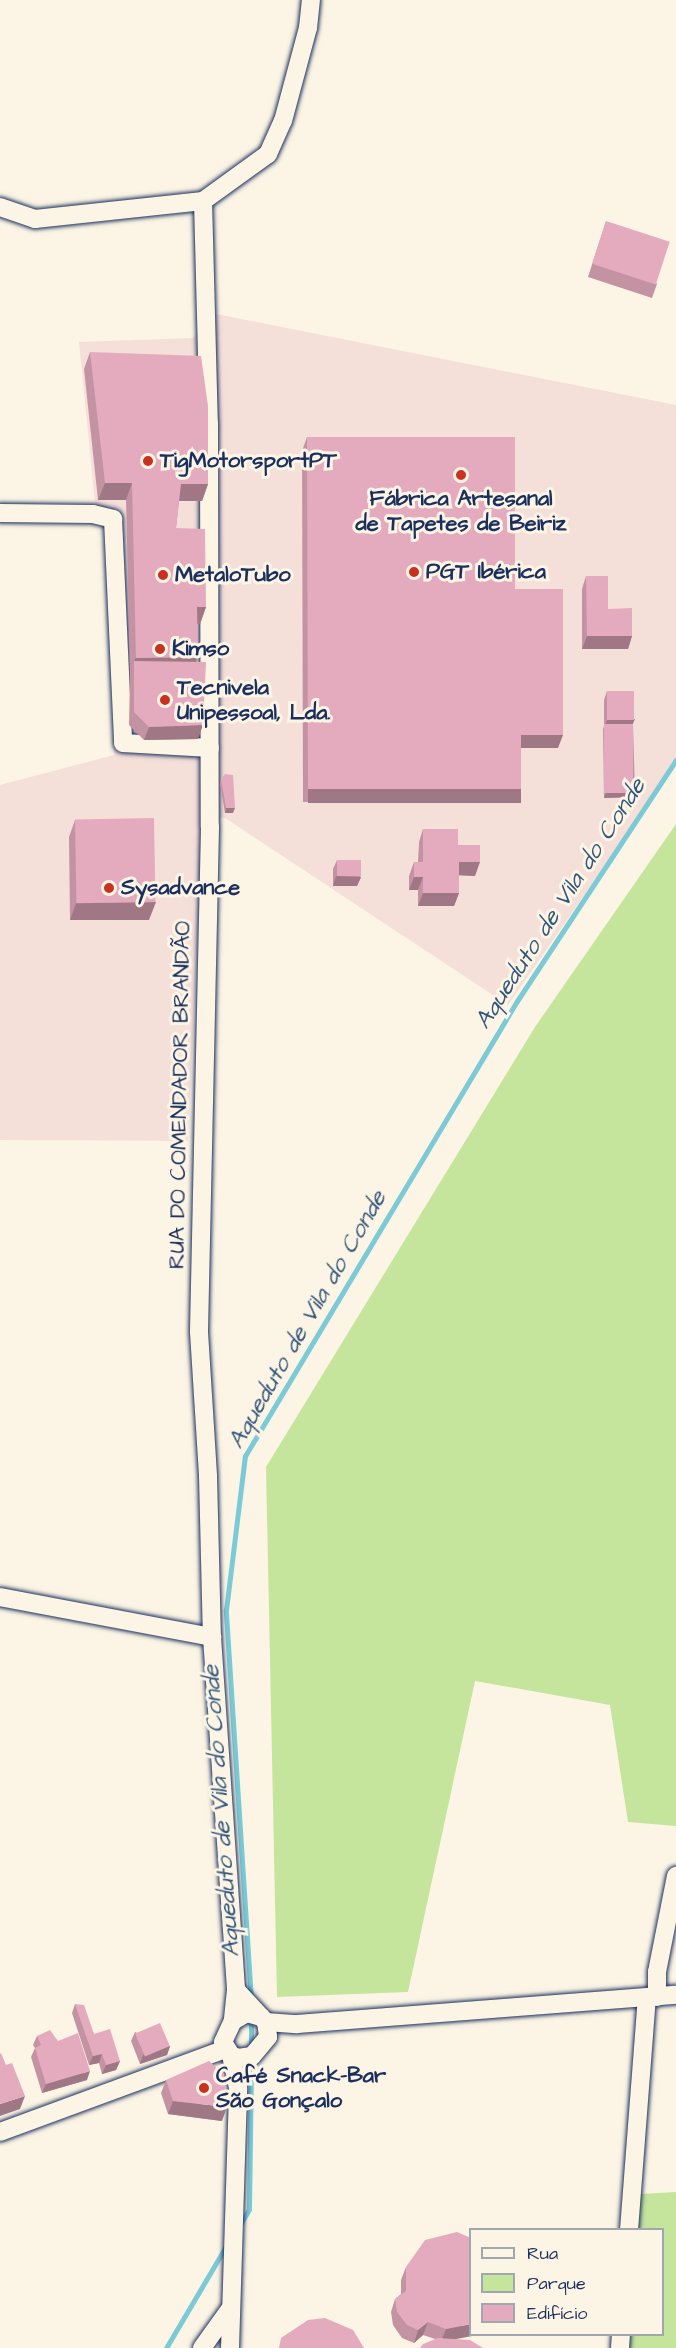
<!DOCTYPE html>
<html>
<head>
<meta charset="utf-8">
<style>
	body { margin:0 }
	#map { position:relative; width:676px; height:2348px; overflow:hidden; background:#fcf5e5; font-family:"Architects Daughter",sans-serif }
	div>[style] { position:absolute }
	.built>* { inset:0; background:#f5dfd9 }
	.green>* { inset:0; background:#c5e49c }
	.stream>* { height:5px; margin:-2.5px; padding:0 2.5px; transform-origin:2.5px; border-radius:2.5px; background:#7bcad6 }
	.roads { filter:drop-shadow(0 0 2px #1b2f5e) drop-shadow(0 0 2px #1b2f5e) }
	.minor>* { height:18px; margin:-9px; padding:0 9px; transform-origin:9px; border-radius:9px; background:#fcf5e5 }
	.wall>* { inset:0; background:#c493a3 }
	.shaded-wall>* { inset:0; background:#a07885; transform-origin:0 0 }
	.building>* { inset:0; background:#e4abbe; transform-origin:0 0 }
	.dots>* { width:16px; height:16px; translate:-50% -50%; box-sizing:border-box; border:3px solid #fcf5e5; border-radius:50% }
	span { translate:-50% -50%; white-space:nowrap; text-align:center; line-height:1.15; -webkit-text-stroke:6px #fcf5e5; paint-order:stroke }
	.poi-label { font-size:22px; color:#1b2f5e; font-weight:700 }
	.left { translate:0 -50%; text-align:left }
	.street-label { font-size:22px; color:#1b2f5e }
	.water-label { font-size:24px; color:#33567c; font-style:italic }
	.legend { position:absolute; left:469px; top:2228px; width:195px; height:108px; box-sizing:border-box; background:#fcf5e5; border:2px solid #a2a6af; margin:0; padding:8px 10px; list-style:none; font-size:18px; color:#1b2f5e }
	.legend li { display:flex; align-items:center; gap:12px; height:30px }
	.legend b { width:30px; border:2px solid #a2a6af }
</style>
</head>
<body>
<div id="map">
	<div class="built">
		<i style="clip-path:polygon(216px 314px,676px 405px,676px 763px,508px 1005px,225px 818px,203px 817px,188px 1141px,0 1140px,0 785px,114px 755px,112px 536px,95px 503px,79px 342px,193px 338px)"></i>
	</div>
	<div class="green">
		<i style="clip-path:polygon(676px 824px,676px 1826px,628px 1822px,610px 1705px,475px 1681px,408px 1992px,277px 1997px,266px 1467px,535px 1027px)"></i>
		<i style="clip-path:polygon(676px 2192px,676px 2348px,628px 2348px,629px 2335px,662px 2334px,662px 2230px,637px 2229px,640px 2194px)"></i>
	</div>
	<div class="stream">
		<i style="left:251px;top:2000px;width:391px;rotate:-93.7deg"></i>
		<i style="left:226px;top:1610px;width:155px;rotate:-83deg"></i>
		<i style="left:245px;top:1456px;width:530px;rotate:-59.13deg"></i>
		<i style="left:517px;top:1001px;width:289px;rotate:-56.6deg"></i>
		<i style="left:251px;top:2048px;width:29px;rotate:-90deg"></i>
		<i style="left:241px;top:2223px;width:16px;rotate:-60deg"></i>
		<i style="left:249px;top:2209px;width:148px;rotate:-89.2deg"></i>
		<i style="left:166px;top:2348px;width:118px;rotate:-59.5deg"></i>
	</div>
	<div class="roads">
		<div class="minor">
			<i style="left:203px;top:201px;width:222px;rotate:88.5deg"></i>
			<i style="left:209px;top:423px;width:404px;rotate:89.9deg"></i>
			<i style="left:210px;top:827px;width:505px;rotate:91.25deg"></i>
			<i style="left:199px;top:1332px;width:144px;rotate:86.4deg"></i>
			<i style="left:208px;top:1476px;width:161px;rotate:88.6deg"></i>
			<i style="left:212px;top:1637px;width:354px;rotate:86.1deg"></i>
			<i style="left:236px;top:1990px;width:31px;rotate:96deg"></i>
			<i style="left:0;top:207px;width:37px;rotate:19deg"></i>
			<i style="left:35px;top:219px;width:169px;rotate:-6.1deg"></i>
			<i style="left:203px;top:201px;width:80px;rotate:-35.9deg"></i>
			<i style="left:268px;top:154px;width:36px;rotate:-66deg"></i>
			<i style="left:283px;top:121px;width:96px;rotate:-75deg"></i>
			<i style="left:308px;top:28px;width:28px;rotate:-84deg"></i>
			<i style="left:0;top:513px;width:93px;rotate:0.6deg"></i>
			<i style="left:93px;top:514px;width:21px;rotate:14deg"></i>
			<i style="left:113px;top:519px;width:224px;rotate:87.4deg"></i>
			<i style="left:123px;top:743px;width:87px;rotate:3.3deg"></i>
			<i style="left:0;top:1597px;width:216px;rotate:10.7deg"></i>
			<i style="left:236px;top:1990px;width:37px;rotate:47deg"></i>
			<i style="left:261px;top:2017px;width:7px;rotate:45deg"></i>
			<i style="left:266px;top:2022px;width:15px;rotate:82deg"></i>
			<i style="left:268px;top:2037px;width:25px;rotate:130deg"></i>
			<i style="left:252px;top:2056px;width:14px;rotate:172deg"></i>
			<i style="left:238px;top:2058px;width:8px;rotate:-157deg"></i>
			<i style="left:231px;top:2055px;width:15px;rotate:-122deg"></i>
			<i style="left:223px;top:2042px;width:23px;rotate:-65deg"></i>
			<i style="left:233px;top:2021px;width:16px;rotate:-30deg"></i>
			<i style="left:247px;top:2013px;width:15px;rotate:16deg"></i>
			<i style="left:657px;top:1997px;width:25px;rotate:-90deg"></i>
			<i style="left:657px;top:1972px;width:98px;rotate:-78.8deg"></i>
			<i style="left:266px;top:2022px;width:31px;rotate:4deg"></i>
			<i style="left:297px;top:2024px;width:380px;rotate:-4.4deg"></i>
			<i style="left:0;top:2132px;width:241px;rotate:-20.2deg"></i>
			<i style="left:629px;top:2230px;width:233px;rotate:-85.6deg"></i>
			<i style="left:202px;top:2348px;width:48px;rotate:-54.3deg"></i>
			<i style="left:230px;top:2348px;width:260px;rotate:-88.2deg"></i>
			<i style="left:238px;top:2088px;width:34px;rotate:-102deg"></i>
			<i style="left:620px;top:2348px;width:14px;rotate:-86deg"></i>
		</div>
	</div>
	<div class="wall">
		<i style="clip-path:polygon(606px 221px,657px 284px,652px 298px,588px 277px)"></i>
		<i style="clip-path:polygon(90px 352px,208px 484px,202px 501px,179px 501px,176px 528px,206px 607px,200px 624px,197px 624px,196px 662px,198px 739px,144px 740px,129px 725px,130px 675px,126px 500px,98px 500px,84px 369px)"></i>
		<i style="clip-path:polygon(307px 437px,515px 589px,558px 748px,521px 748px,516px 802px,303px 802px,302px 451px)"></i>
		<i style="clip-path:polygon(586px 576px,608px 609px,632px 636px,628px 649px,582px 649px,582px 589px)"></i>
		<i style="clip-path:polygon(607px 691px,633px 724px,635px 793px,633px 797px,604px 798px,603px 729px,604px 726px,604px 700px)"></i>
		<i style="clip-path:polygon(221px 779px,233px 813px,225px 813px,220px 784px)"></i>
		<i style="clip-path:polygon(75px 820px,149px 920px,70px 920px,69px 837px)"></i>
		<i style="clip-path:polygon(423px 829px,458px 845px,475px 876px,459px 875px,459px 893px,454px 906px,418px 906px,418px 890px,409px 890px,409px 876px,414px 862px,418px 862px,419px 842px)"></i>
		<i style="clip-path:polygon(337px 860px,361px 877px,357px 886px,333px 886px,333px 869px)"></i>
		<i style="clip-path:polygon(75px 2004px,94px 2034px,120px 2061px,116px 2070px,102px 2074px,99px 2063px,89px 2065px,72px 2013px)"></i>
		<i style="clip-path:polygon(135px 2032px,170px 2046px,167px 2055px,140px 2064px,131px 2041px)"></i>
		<i style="clip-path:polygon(37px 2036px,58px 2041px,87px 2080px,42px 2093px,31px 2057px,35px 2048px,33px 2045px)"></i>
		<i style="clip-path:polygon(166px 2080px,222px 2121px,168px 2114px,161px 2093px)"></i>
		<i style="clip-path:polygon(406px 2267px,472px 2336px,435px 2339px,423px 2335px,414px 2343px,402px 2338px,393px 2325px,391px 2312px,395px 2299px,401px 2294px,401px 2280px)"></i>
	</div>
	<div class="shaded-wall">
		<i style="clip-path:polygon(105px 483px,132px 483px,126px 500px,98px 500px)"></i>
		<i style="clip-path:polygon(181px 484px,208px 484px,202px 501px,175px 501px)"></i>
		<i style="clip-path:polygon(197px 607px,206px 607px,200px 624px,191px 624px)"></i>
		<i style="clip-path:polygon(587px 636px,632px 636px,628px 649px,582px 649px)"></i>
		<i style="clip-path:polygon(198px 657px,192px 674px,134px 661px,136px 658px)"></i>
		<i style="clip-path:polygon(635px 719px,631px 728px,604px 729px,607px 720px)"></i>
		<i style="clip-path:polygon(203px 725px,198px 739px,144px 740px,149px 727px)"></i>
		<i style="clip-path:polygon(521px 735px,563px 735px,558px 748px,516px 748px)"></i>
		<i style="left:308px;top:789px;width:213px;height:14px"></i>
		<i style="clip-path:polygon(606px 793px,635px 793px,633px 797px,604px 798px)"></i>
		<i style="clip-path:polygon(226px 808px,235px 808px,233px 813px,225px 813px)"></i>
		<i style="clip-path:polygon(459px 862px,480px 862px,475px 876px,454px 875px)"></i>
		<i style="clip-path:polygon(336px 876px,361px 877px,357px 886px,333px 886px)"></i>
		<i style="clip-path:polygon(414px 877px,423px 877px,418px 890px,409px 890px)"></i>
		<i style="clip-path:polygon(423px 893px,459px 893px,454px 906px,418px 906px)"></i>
		<i style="clip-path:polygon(156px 902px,149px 920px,70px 920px,76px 903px)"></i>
		<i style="clip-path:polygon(170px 2046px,167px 2055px,140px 2064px,143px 2055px)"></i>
		<i style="clip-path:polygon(102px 2054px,99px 2063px,89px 2065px,93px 2056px)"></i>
		<i style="clip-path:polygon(120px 2061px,116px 2070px,102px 2074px,106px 2065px)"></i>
		<i style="clip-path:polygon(90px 2071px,87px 2080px,42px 2093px,46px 2084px)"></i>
		<i style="clip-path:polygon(25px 2096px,20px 2109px,0 2116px,0 2104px)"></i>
		<i style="clip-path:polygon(173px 2101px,227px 2107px,222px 2121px,168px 2114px)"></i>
		<i style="clip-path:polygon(428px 2322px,423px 2335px,414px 2343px,418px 2330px)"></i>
		<i style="clip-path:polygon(471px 2324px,471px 2334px,473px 2334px,472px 2336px,441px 2342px,446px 2329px)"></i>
	</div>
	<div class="building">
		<i style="left:606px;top:221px;width:67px;height:45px;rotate:18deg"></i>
		<i style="clip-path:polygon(90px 352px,201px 356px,208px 406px,208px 484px,181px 484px,176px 528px,205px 529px,206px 607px,197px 607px,198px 657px,136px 658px,132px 483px,105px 483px)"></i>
		<i style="clip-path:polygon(307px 437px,515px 437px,515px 589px,563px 589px,563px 735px,521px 735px,521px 789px,308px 789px)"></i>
		<i style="clip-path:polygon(586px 576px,608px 576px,608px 609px,632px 608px,632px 636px,587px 636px)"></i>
		<i style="clip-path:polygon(134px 661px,206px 662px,203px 725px,149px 727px,134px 712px)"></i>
		<i style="left:607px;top:691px;width:27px;height:29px"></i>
		<i style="left:604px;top:724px;width:29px;height:69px"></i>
		<i style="clip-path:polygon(225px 774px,233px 775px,235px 808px,226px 808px,221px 779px)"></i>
		<i style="left:154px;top:818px;width:84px;height:79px;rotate:89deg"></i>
		<i style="clip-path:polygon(423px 829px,458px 829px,458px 845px,480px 845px,480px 862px,459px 862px,459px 893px,423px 893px,423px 877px,414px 877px,414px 862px,423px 862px)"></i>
		<i style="left:337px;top:860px;width:24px;height:16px"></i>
		<i style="clip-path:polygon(75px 2004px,84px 2005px,94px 2034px,110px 2029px,120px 2061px,106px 2065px,102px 2054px,93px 2056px)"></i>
		<i style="left:160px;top:2023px;width:25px;height:27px;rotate:67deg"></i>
		<i style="clip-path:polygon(50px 2030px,58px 2041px,78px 2033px,90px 2071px,46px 2084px,35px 2048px,41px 2045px,37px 2036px)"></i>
		<i style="clip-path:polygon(1px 2053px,6px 2065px,12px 2063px,25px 2096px,0 2104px,0 2054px)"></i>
		<i style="clip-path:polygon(209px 2061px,224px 2074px,227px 2107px,173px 2101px,166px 2080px)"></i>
		<i style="clip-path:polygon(457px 2232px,471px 2238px,471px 2324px,446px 2329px,428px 2322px,418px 2330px,407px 2325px,397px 2312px,395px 2299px,406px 2291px,406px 2267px,425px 2240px)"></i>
		<i style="clip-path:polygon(325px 2318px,353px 2330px,364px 2348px,279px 2348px,281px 2338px,308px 2320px)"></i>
		<i style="clip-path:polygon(438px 2338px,470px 2340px,483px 2348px,420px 2348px,423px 2344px)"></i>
	</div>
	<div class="dots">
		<i style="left:148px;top:461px;background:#c8321e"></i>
		<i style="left:461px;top:475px;background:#c8321e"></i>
		<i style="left:414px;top:572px;background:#c8321e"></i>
		<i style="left:163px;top:575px;background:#c8321e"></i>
		<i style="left:160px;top:649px;background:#c8321e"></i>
		<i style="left:165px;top:700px;background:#c8321e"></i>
		<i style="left:109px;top:888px;background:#c8321e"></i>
		<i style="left:204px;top:2088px;background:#c8321e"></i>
	</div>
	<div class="poi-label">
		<span class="left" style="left:160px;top:461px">TigMotorsportPT</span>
		<span style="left:461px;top:511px">Fábrica Artesanal<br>de Tapetes de Beiriz</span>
		<span class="left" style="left:426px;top:572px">PGT Ibérica</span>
		<span class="left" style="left:175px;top:575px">MetaloTubo</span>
		<span class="left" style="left:172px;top:649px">Kimso</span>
		<span class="left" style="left:177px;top:700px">Tecnivela<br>Unipessoal, Lda.</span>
		<span class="left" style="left:121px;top:888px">Sysadvance</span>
		<span class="left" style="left:216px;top:2088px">Café Snack-Bar<br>São Gonçalo</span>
	</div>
	<div class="street-label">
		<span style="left:180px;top:1095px;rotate:-89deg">RUA DO COMENDADOR BRANDÃO</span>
	</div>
	<div class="water-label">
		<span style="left:561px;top:904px;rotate:-57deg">Aqueduto de Vila do Conde</span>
		<span style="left:308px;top:1320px;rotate:-60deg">Aqueduto de Vila do Conde</span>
		<span style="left:222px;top:1811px;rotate:-94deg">Aqueduto de Vila do Conde</span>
	</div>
	<ul class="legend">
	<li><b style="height:8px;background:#fcf5e5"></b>Rua</li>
	<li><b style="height:16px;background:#c5e49c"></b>Parque</li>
	<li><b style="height:16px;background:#e4abbe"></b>Edifício</li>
	</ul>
</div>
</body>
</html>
